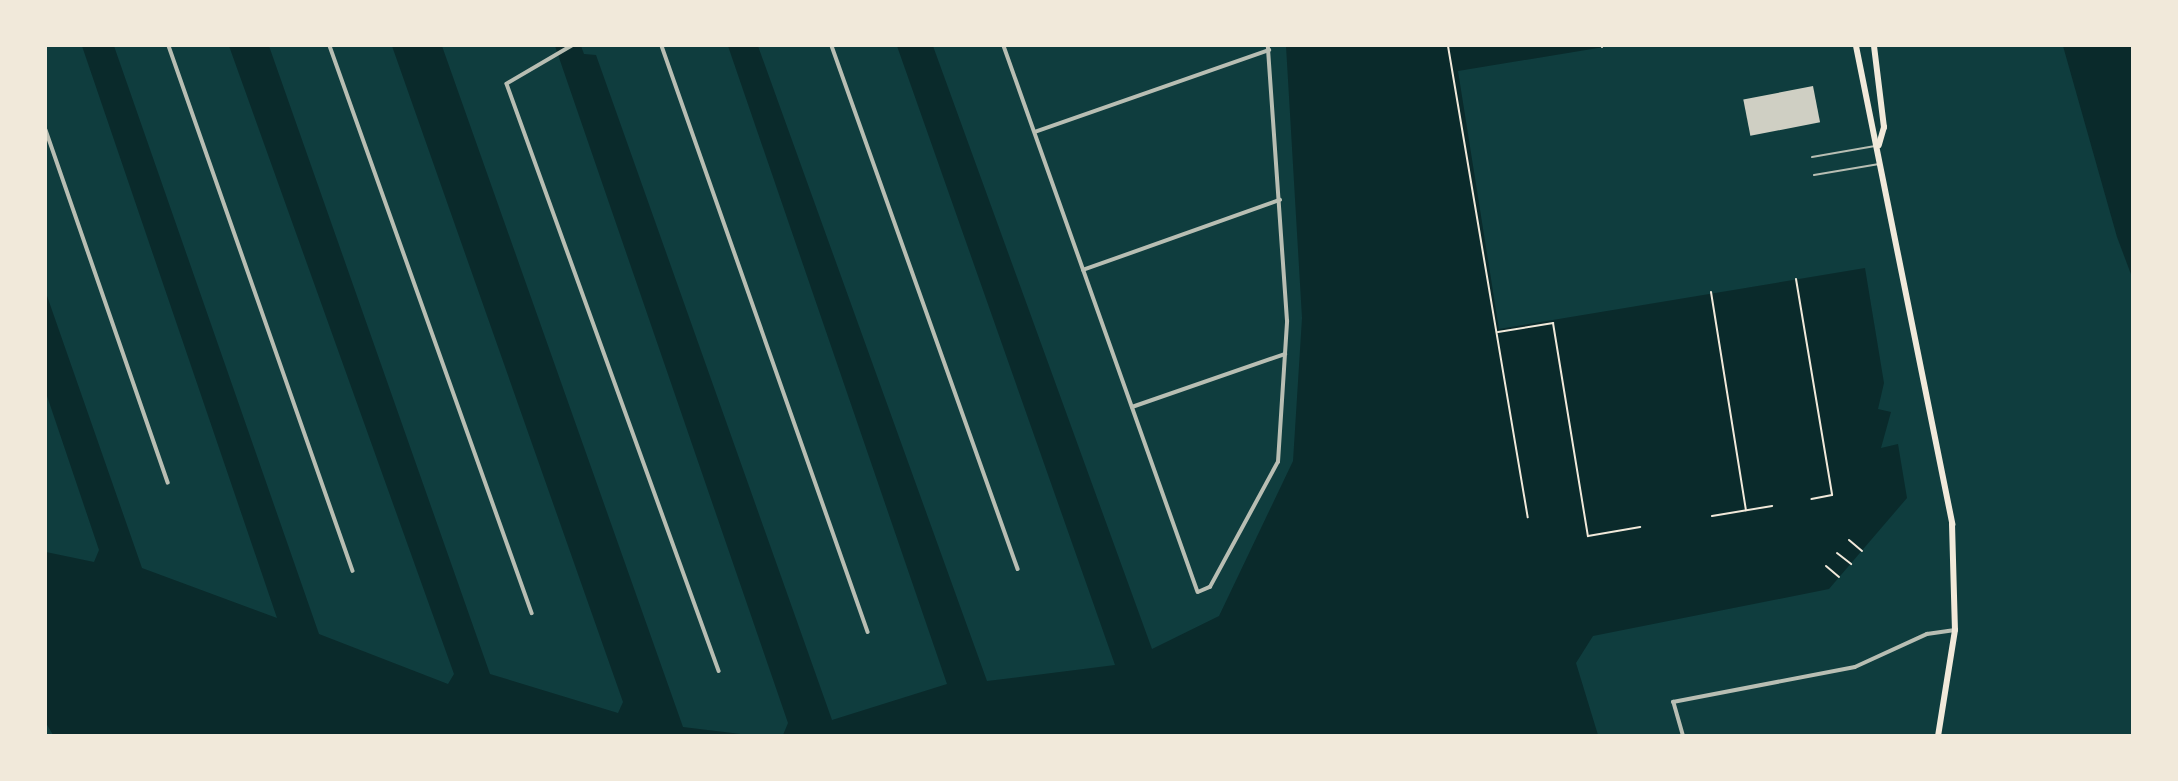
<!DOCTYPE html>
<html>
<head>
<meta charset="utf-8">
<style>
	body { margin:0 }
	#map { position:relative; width:2178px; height:781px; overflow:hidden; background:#0f3d3e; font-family:Helvetica,sans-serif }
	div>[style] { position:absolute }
	.water>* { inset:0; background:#0a2a2b }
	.building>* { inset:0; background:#cfcfc3; transform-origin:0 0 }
	.path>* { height:2px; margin:-1px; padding:0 1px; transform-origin:1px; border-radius:1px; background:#f1e9da }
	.service>* { height:2px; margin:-1px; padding:0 1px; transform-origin:1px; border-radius:1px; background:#b8beb3 }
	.minor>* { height:3.5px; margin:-1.75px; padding:0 1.75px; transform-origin:1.75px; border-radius:1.75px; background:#b8beb3 }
	.primary>* { height:6px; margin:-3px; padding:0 3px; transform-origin:3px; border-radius:3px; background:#f1e9da }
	span { translate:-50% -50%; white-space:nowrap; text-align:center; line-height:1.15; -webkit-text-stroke:5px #f1e9da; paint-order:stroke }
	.frame { position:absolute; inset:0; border:47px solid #f1e9da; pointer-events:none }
</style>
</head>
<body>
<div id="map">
	<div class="water">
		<i style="clip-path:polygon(82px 46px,114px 46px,319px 634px,448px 684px,454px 674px,229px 46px,269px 46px,490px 674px,618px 713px,623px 702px,392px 46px,442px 46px,683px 727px,749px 735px,53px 735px,46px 723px,46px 552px,94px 562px,99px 550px,46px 393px,46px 293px,142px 568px,277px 618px)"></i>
		<i style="clip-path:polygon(555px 46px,581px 46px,584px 54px,596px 55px,832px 720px,947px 684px,728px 46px,758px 46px,987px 681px,1115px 665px,897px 46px,933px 46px,1152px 649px,1219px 616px,1293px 461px,1302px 318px,1286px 46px,1610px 46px,1458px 71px,1499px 329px,1865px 268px,1884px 383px,1878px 409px,1891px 412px,1881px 448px,1898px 444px,1907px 498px,1829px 589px,1593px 636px,1576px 663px,1598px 735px,783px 735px,788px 723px)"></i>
		<i style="clip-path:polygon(2063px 46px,2132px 46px,2132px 277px,2117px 237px)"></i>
	</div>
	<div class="building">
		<i style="left:1813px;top:86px;width:37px;height:71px;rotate:79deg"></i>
	</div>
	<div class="path">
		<i style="left:1448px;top:46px;width:478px;rotate:80.4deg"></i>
		<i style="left:1602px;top:46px;width:1px;rotate:90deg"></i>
		<i style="left:1796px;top:279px;width:219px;rotate:80.5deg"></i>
		<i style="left:1832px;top:495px;width:21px;rotate:169deg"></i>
		<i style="left:1711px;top:292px;width:221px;rotate:80.9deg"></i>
		<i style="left:1498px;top:332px;width:56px;rotate:-9.3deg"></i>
		<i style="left:1553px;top:323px;width:216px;rotate:80.7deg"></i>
		<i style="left:1588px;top:536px;width:53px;rotate:-9.8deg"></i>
		<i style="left:1712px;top:516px;width:61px;rotate:-9.5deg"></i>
		<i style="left:1849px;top:540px;width:17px;rotate:40deg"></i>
		<i style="left:1837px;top:553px;width:18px;rotate:38deg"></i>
		<i style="left:1826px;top:566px;width:17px;rotate:40deg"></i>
	</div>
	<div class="service">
		<i style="left:1812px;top:157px;width:64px;rotate:-9.9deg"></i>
		<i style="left:1814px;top:175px;width:66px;rotate:-9.6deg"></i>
	</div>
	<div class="minor">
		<i style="left:169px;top:46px;width:556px;rotate:70.69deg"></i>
		<i style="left:330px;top:46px;width:602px;rotate:70.39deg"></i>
		<i style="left:572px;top:46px;width:75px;rotate:149.7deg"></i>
		<i style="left:507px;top:84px;width:624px;rotate:70.14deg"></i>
		<i style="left:662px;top:46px;width:621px;rotate:70.63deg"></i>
		<i style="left:832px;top:46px;width:555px;rotate:70.42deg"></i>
		<i style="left:1004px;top:46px;width:579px;rotate:70.44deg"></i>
		<i style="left:1198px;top:592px;width:13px;rotate:-23deg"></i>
		<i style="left:1210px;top:587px;width:142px;rotate:-61.5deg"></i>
		<i style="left:1278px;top:462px;width:141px;rotate:-86.3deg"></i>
		<i style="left:1287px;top:321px;width:276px;rotate:-94deg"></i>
		<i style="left:46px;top:130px;width:373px;rotate:70.9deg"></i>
		<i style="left:1035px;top:132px;width:248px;rotate:-19.3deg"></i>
		<i style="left:1083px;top:270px;width:209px;rotate:-19.6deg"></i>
		<i style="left:1132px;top:407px;width:162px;rotate:-19.1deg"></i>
		<i style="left:1683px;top:736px;width:35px;rotate:-106deg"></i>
		<i style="left:1673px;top:702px;width:185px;rotate:-10.9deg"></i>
		<i style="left:1855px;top:667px;width:79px;rotate:-24.6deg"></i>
		<i style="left:1927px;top:634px;width:28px;rotate:-8deg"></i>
	</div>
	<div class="primary">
		<i style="left:1856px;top:46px;width:488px;rotate:78.6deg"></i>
		<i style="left:1952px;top:524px;width:106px;rotate:88.4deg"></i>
		<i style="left:1955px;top:630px;width:107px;rotate:99.1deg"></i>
		<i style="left:1874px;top:46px;width:82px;rotate:83deg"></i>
		<i style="left:1884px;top:127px;width:19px;rotate:106deg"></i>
	</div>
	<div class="frame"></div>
</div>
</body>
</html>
